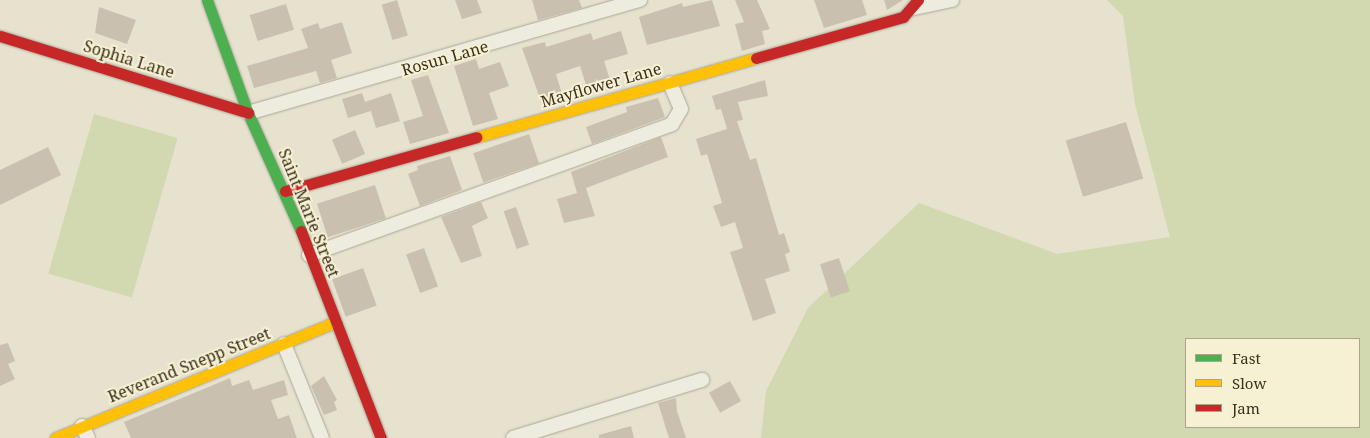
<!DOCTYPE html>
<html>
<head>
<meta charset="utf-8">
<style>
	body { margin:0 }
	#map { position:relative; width:1370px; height:438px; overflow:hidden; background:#e6e2ce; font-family:"Noto Serif",serif }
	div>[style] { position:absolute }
	.green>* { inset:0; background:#d2d8b0; transform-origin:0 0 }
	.building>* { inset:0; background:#cac0af; transform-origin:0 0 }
	.roads { filter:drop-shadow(0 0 1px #aba696) drop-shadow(0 0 1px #aba696) }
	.street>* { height:14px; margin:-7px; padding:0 7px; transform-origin:7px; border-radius:7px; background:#eeebdf }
	.fast>* { height:11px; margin:-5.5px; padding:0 5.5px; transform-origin:5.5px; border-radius:5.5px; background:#4caf50 }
	.slow>* { height:11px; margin:-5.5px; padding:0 5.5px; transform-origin:5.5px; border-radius:5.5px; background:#ffc107 }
	.jam>* { height:11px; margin:-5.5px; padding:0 5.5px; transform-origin:5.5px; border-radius:5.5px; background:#c62828 }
	span { translate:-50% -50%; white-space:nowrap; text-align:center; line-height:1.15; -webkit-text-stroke:4px #f7f1d3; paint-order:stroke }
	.street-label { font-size:16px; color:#3b2f1e }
	.legend { position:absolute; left:1185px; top:338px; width:175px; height:90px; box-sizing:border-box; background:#f7f1d3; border:1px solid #aca38b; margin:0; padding:6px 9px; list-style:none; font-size:15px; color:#3b2f1e }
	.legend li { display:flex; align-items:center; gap:10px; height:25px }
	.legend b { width:25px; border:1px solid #aca38b }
</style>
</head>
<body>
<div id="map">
	<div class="green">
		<i style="clip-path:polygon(evenodd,1107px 0,1370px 0,1370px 438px,761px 438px,766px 391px,808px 308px,919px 203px,1057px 254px,1170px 237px,1135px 104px,1123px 16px,1107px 0,1186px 339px,1359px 339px,1359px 427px,1186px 427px,1186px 339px)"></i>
		<i style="left:94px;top:114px;width:87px;height:166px;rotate:16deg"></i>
	</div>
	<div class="building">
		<i style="left:397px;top:0;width:37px;height:16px;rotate:73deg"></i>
		<i style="clip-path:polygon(455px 0,477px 0,482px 13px,462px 19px)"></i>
		<i style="clip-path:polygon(532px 0,579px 0,582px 8px,538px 20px)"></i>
		<i style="clip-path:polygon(712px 0,720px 26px,647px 45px,639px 17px,682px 3px,683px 7px)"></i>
		<i style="clip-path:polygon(735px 0,757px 0,770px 29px,762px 31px,765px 44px,742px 51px,735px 24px,744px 22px)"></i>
		<i style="clip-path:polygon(814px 0,862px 0,867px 15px,824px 28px)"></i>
		<i style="clip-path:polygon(884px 0,903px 0,887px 10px)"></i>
		<i style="left:286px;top:4px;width:27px;height:38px;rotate:73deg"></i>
		<i style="clip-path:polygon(99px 7px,136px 20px,127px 44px,95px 33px)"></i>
		<i style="clip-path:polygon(342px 22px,352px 53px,331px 60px,337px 78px,320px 83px,316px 71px,254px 88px,247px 66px,308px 48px,301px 29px,318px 23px,320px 29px)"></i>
		<i style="clip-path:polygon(621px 31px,628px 54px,604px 61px,612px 86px,589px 94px,580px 66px,556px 74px,564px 101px,543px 107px,522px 48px,545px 42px,546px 47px,591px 33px,593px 40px)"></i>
		<i style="clip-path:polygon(476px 59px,479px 69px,500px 62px,509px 86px,489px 93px,498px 119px,473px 126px,454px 66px)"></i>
		<i style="clip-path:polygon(428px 75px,449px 133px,410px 144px,403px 122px,423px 116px,411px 80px)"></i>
		<i style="clip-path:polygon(765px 80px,768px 96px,738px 102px,743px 120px,737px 121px,750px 160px,756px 158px,779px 235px,784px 233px,790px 252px,785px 254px,790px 271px,765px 279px,776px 313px,753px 321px,730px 252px,743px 248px,735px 222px,721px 227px,713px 206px,722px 203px,707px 154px,701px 156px,696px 139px,727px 129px,721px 109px,716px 110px,712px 96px)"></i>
		<i style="clip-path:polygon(362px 93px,365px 102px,391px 93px,400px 121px,376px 128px,371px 111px,348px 118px,342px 99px)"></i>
		<i style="clip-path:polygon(658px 98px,665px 117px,592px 144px,586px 127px,627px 112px,626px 107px)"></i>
		<i style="left:1126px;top:122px;width:59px;height:63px;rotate:73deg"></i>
		<i style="left:355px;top:130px;width:26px;height:25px;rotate:67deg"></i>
		<i style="left:529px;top:134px;width:31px;height:59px;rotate:71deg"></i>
		<i style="clip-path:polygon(661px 137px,668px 157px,586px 188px,595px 216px,564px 223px,557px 199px,577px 193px,571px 172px)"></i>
		<i style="clip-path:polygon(48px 147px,61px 175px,0 205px,0 170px)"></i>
		<i style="clip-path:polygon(450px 156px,462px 190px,420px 206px,408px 174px,418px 170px,417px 166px)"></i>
		<i style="left:375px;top:185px;width:35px;height:61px;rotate:72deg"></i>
		<i style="clip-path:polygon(481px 202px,488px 218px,472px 226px,482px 256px,461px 263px,441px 217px)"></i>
		<i style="left:516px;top:207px;width:40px;height:13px;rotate:71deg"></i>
		<i style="left:424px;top:248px;width:41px;height:19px;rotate:70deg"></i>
		<i style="left:839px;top:258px;width:35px;height:20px;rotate:72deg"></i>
		<i style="left:363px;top:268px;width:40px;height:33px;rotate:70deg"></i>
		<i style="clip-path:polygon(8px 343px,15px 361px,8px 364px,15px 379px,0 386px,0 345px)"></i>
		<i style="clip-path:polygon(324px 376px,337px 400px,334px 402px,337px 410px,324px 415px,311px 386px)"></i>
		<i style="clip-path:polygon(230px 378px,232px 386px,249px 380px,253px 390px,284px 380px,288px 395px,271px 400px,278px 419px,289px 415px,297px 438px,131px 438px,124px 422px)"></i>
		<i style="left:730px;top:381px;width:23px;height:24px;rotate:61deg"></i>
		<i style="clip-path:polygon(676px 398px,677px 411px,686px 438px,669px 438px,658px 403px)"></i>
		<i style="clip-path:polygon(631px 426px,634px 438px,599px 438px,599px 435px)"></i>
	</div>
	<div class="roads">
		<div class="street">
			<i style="left:914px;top:8px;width:39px;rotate:-12deg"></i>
			<i style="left:248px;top:113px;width:408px;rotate:-16.1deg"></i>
			<i style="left:309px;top:255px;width:386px;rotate:-19.8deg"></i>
			<i style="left:672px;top:124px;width:17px;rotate:-59deg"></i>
			<i style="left:681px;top:109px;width:28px;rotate:-113deg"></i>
			<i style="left:284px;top:344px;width:101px;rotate:68deg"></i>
			<i style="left:82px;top:426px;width:13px;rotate:63deg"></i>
			<i style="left:513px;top:438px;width:198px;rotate:-17.1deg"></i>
		</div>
		<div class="fast">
			<i style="left:207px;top:0;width:120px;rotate:70.1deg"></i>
			<i style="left:248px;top:113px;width:129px;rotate:65.8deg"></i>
		</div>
		<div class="slow">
			<i style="left:477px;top:137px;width:290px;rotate:-15.8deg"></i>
			<i style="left:55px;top:438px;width:303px;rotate:-22.5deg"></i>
		</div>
		<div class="jam">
			<i style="left:0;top:36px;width:260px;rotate:17.2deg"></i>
			<i style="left:756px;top:58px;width:153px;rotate:-15.6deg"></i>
			<i style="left:903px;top:17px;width:23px;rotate:-49deg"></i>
			<i style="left:285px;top:191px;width:199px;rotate:-15.7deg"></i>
			<i style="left:301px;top:231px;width:222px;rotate:68.9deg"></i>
		</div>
	</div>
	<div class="street-label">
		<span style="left:445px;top:58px;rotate:-16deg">Rosun Lane</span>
		<span style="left:129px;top:59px;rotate:17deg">Sophia Lane</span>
		<span style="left:601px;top:85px;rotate:-16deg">Mayflower Lane</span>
		<span style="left:309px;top:213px;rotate:68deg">Saint Marie Street</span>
		<span style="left:189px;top:365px;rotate:-22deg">Reverand Snepp Street</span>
	</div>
	<ul class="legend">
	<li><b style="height:6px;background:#4caf50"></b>Fast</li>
	<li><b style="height:6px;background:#ffc107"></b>Slow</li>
	<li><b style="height:6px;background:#c62828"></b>Jam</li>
	</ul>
</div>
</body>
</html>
